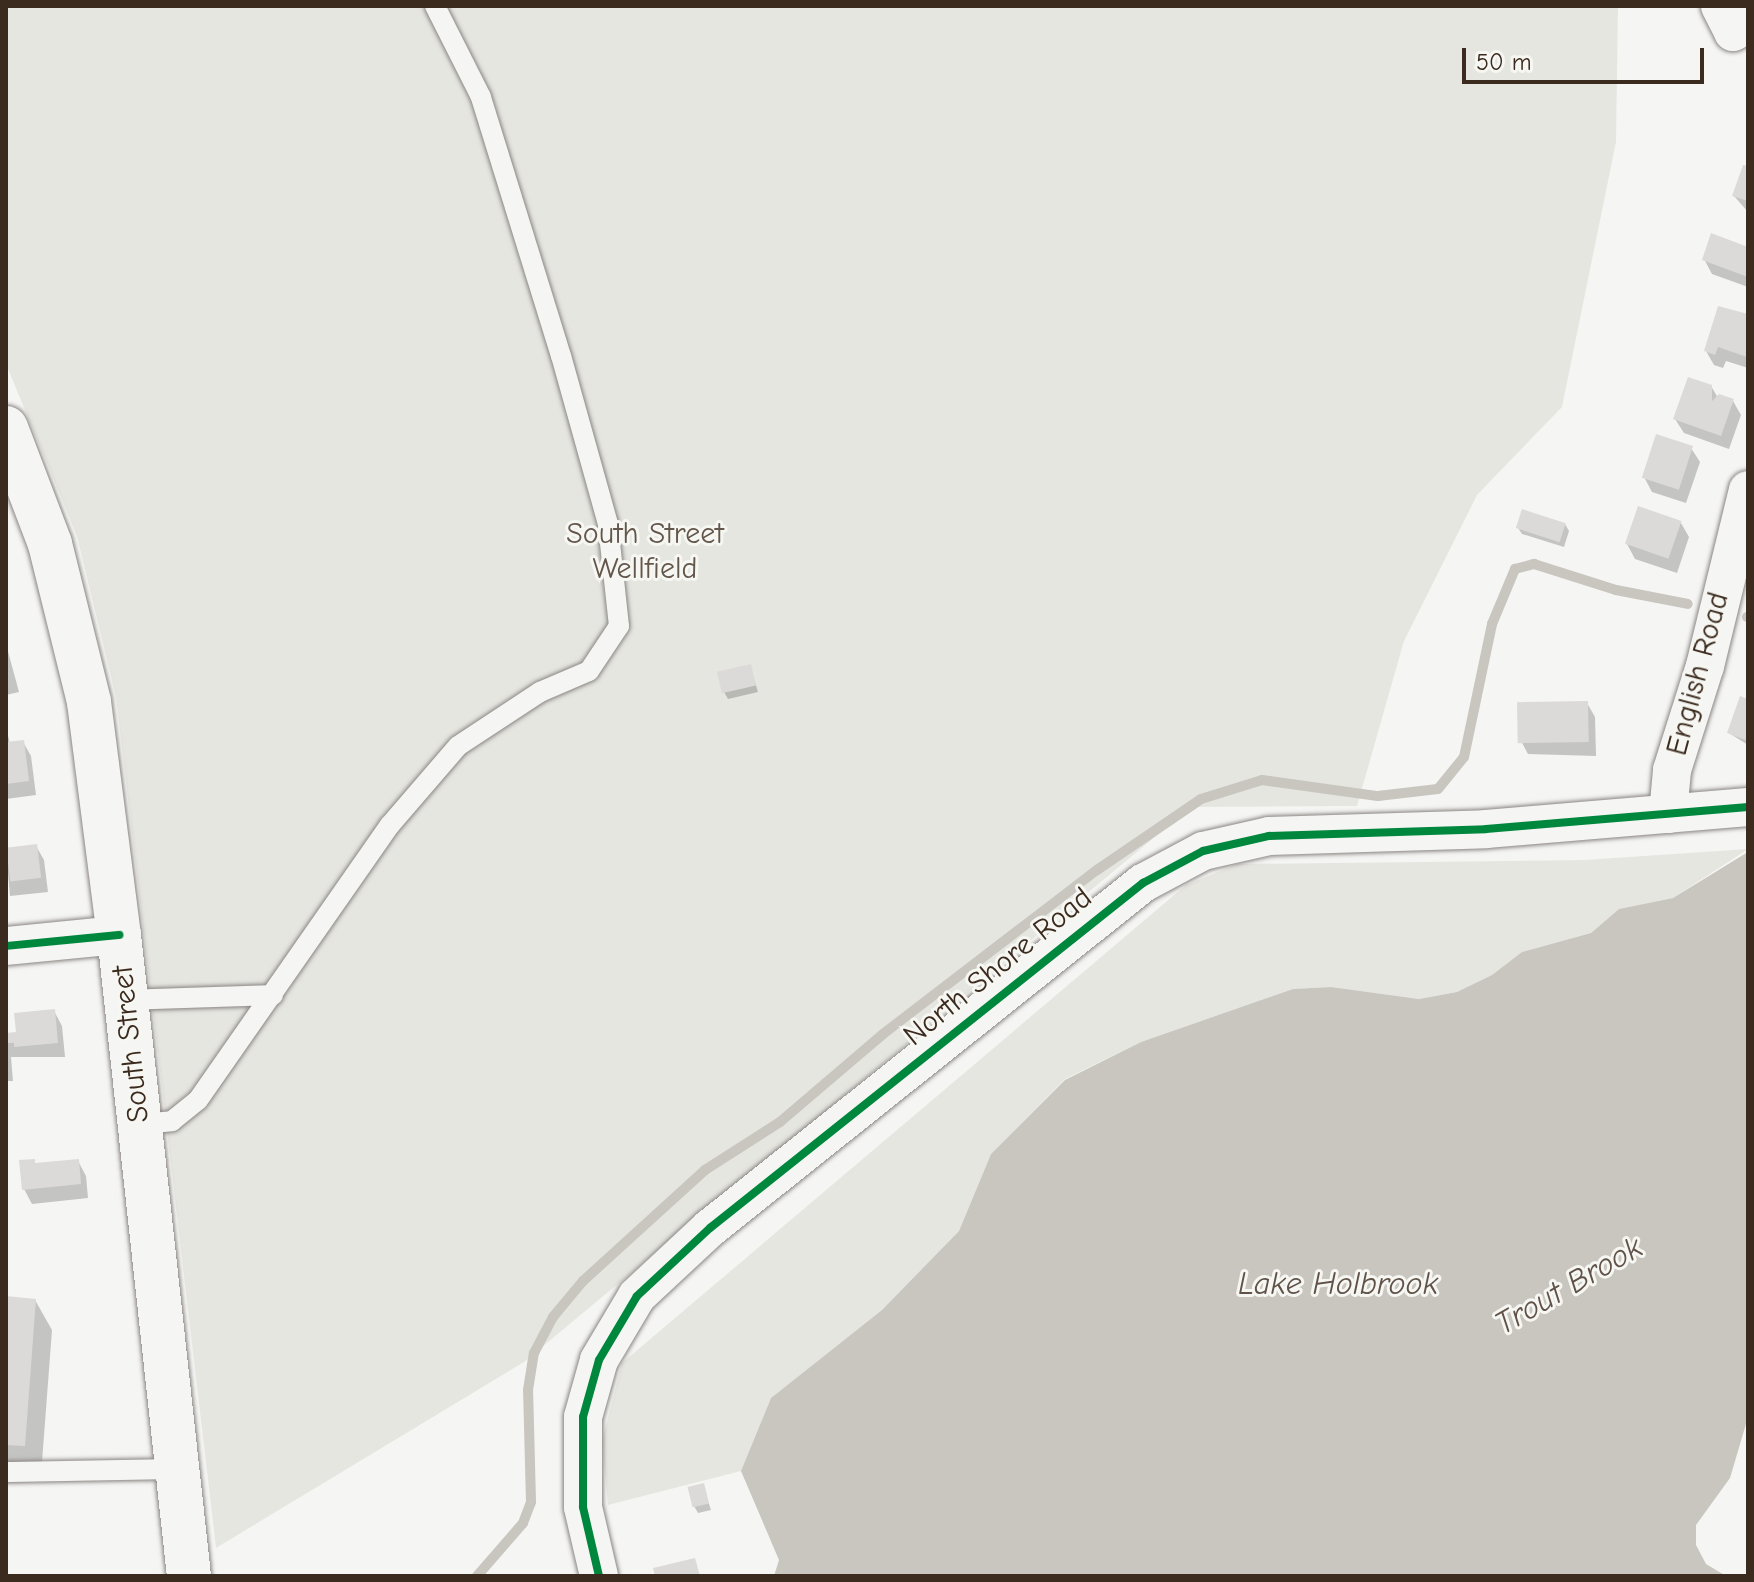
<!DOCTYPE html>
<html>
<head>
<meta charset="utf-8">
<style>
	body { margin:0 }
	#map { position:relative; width:1754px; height:1582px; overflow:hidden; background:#f5f5f3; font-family:"Comic Neue",sans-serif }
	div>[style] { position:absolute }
	.green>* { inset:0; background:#e6e6e1 }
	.water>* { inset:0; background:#c9c5bf }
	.shadow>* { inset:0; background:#0003 }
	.stream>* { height:10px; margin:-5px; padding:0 5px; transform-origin:5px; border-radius:5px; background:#c9c5bf }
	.building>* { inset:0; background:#dbdad8; transform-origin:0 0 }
	.roads { filter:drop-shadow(0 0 2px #8a8683) drop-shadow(0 0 2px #8a8683) }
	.lane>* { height:20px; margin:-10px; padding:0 10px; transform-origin:10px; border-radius:10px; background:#f5f5f3 }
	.street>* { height:38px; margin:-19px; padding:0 19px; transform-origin:19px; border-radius:19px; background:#f5f5f3 }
	.secondary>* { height:44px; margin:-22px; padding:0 22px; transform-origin:22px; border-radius:22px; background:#f5f5f3 }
	.cycleway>* { height:8px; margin:-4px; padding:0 4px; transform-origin:4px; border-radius:4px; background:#00873e }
	span { translate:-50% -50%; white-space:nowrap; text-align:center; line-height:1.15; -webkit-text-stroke:6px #f6f6f2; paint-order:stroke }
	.park-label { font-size:30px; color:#63564b }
	.street-label { font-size:30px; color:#3b2a1e }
	.water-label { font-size:32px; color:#605248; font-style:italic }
	.frame { position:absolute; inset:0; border:8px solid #3b2a1e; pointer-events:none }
	.scale { position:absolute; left:1462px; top:48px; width:242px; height:36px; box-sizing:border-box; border:4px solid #3b2a1e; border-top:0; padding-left:10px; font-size:24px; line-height:28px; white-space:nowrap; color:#3b2a1e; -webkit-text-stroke:6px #f6f6f2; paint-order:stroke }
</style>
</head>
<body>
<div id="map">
	<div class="green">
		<i style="clip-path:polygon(6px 6px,1618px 6px,1616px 142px,1562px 407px,1477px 495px,1404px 641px,1357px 806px,1191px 807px,524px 1362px,216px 1548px,116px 697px,77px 536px,6px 364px)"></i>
		<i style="clip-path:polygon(1748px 849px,1673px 898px,1619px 909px,1591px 933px,1522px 952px,1492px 975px,1457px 992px,1419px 999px,1331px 987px,1293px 989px,1141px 1042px,1065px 1079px,991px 1154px,959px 1231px,882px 1310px,771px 1398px,741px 1471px,608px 1505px,602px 1441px,622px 1363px,1186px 885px,1238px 864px,1584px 860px)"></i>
	</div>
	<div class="water">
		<i style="clip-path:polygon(1748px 852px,1748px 1417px,1730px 1478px,1696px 1525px,1696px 1545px,1706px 1564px,1726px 1576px,774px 1576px,779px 1560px,741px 1471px,771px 1398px,882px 1310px,959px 1231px,991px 1154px,1065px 1080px,1141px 1042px,1293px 989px,1331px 987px,1419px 999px,1457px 992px,1492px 975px,1522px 952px,1591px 933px,1619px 909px,1673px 898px)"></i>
	</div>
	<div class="shadow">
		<i style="clip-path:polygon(1748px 169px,1748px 212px,1734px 196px)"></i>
		<i style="clip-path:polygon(1748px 249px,1748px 287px,1712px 274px,1704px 259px)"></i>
		<i style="clip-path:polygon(1720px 308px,1748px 317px,1748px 368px,1726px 361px,1723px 368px,1714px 365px,1706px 351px)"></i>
		<i style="clip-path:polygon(1711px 386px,1718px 398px,1733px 401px,1741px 415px,1729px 449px,1684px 433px,1675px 419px)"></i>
		<i style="clip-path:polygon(1691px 448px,1700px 462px,1686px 503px,1652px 492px,1644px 477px)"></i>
		<i style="clip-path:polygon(1681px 523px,1689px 537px,1677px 573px,1635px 559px,1627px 544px)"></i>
		<i style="clip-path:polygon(1565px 524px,1569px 531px,1564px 547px,1522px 534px,1518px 528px)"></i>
		<i style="clip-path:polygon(6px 644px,19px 692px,6px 695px)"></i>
		<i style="clip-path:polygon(750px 666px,758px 692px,728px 699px,724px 692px)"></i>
		<i style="clip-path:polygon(1748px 701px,1748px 745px,1729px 733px)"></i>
		<i style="clip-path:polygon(1587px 703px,1595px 717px,1596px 756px,1528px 754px,1520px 739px)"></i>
		<i style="clip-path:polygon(6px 727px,10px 744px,23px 742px,31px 756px,36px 795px,6px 799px)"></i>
		<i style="clip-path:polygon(36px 846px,44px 860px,48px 892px,10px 896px,6px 850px)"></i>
		<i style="clip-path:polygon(54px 1011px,62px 1026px,65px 1057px,11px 1057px,13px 1081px,6px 1081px,6px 1035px,18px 1034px)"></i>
		<i style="clip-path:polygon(34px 1161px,36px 1165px,78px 1161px,86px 1176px,88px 1198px,32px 1204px,24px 1189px)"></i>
		<i style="clip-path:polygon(6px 1298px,35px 1300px,52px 1330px,41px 1475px,15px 1473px,6px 1457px)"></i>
		<i style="clip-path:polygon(703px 1486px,711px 1510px,698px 1513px,694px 1506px)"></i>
	</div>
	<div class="stream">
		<i style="left:1747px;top:617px;width:1px"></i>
		<i style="left:477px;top:1576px;width:70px;rotate:-49deg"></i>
		<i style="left:523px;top:1523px;width:22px;rotate:-69deg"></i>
		<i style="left:531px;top:1502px;width:112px;rotate:-91.5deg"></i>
		<i style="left:528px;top:1390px;width:37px;rotate:-81deg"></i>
		<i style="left:534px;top:1353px;width:41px;rotate:-62.2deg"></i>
		<i style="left:553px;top:1317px;width:47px;rotate:-50.2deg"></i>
		<i style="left:583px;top:1281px;width:165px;rotate:-42.3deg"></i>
		<i style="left:705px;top:1170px;width:89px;rotate:-32.6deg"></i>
		<i style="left:780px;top:1122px;width:135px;rotate:-40.5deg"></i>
		<i style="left:883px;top:1034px;width:270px;rotate:-37.5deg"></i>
		<i style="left:1097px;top:870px;width:126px;rotate:-34.3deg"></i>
		<i style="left:1201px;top:799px;width:64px;rotate:-17.3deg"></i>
		<i style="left:1262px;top:780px;width:117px;rotate:7.9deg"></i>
		<i style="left:1378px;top:796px;width:60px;rotate:-6.7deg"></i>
		<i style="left:1438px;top:789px;width:41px;rotate:-50.9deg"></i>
		<i style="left:1464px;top:757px;width:136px;rotate:-78.1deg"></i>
		<i style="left:1492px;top:624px;width:60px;rotate:-67.3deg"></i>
		<i style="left:1515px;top:569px;width:20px;rotate:-15deg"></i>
		<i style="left:1534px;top:564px;width:86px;rotate:17.6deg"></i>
		<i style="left:1616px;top:590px;width:73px;rotate:11deg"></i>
	</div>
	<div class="building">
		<i style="clip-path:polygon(1743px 165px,1748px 166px,1748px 201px,1732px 196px)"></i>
		<i style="clip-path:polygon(1711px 233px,1748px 247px,1748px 277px,1702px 260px)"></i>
		<i style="clip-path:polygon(1718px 306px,1748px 314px,1747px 357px,1718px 347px,1715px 355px,1704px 351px)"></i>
		<i style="clip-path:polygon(1688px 377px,1712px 385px,1712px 401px,1719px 394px,1734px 399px,1721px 436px,1673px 419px)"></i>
		<i style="left:1656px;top:434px;width:39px;height:46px;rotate:18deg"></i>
		<i style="left:1638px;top:506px;width:46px;height:40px;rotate:19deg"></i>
		<i style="left:1522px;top:509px;width:46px;height:20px;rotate:18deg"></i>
		<i style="left:751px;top:664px;width:22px;height:35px;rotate:77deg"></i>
		<i style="clip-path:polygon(1740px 696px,1748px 699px,1748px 741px,1727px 733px)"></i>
		<i style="left:1588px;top:701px;width:41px;height:71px;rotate:89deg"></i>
		<i style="clip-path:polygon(24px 740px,29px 781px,6px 784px,6px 742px)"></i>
		<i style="left:37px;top:844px;width:34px;height:31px;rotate:83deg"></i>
		<i style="clip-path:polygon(55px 1009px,58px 1043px,14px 1047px,14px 1043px,6px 1043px,6px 1033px,16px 1032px,14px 1013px)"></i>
		<i style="clip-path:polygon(35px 1159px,35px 1163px,79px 1159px,81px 1184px,22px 1190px,19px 1160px)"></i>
		<i style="clip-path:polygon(6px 1296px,36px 1299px,25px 1446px,6px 1445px)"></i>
		<i style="left:704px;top:1483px;width:21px;height:17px;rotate:76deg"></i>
		<i style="clip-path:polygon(695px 1558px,700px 1576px,655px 1576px,653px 1568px)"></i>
	</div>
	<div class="roads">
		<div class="lane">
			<i style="left:126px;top:1000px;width:147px;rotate:-1.9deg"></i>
			<i style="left:140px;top:1124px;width:32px;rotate:-5deg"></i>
			<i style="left:172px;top:1121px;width:33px;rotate:-39deg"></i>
			<i style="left:198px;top:1100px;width:335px;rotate:-55.1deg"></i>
			<i style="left:390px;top:825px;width:104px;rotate:-49.3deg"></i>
			<i style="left:458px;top:746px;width:98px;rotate:-33.4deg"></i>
			<i style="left:540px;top:692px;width:53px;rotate:-23.2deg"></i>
			<i style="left:589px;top:671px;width:54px;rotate:-56.3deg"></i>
			<i style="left:619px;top:626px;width:103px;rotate:-96.2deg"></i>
			<i style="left:608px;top:524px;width:174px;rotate:-105.6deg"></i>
			<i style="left:561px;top:356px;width:271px;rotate:-107.2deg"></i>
			<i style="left:481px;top:97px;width:102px;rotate:-116.8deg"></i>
			<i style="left:6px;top:1472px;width:173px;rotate:-1deg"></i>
		</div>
		<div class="street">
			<i style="left:1720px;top:6px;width:29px;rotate:63deg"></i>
			<i style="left:1733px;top:32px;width:17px;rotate:-28deg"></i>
			<i style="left:1668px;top:814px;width:44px;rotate:-84.8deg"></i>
			<i style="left:1672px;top:770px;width:109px;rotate:-72.4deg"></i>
			<i style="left:1705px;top:666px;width:181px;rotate:-76.3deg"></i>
			<i style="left:6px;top:946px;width:114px;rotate:-5.6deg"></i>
			<i style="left:599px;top:1576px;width:71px;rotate:-103.1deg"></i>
			<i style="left:583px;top:1507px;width:90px;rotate:-90deg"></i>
			<i style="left:583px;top:1417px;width:59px;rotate:-74.3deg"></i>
			<i style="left:599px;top:1360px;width:74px;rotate:-59.3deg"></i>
			<i style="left:637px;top:1296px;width:100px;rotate:-43deg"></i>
			<i style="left:710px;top:1228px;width:554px;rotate:-38.55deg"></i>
			<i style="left:1143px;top:883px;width:68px;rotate:-28.1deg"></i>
			<i style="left:1203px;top:851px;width:68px;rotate:-12.8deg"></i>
			<i style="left:1269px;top:836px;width:217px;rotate:-1.8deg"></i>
			<i style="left:1486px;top:829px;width:263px;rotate:-4.8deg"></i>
		</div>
		<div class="secondary">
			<i style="left:6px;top:428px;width:124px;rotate:69.2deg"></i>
			<i style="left:50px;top:544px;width:163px;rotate:76.1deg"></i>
			<i style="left:89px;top:702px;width:235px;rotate:82.7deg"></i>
			<i style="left:119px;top:935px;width:645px;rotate:83.77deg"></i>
		</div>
	</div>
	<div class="cycleway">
		<i style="left:6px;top:946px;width:114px;rotate:-5.6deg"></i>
		<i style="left:599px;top:1576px;width:71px;rotate:-103.1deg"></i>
		<i style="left:583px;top:1507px;width:90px;rotate:-90deg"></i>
		<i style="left:583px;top:1417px;width:59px;rotate:-74.3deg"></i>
		<i style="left:599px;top:1360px;width:74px;rotate:-59.3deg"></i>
		<i style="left:637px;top:1296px;width:100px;rotate:-43deg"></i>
		<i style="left:710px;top:1228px;width:554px;rotate:-38.55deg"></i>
		<i style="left:1143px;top:883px;width:68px;rotate:-28.1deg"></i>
		<i style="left:1203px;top:851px;width:68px;rotate:-12.8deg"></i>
		<i style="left:1269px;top:836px;width:217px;rotate:-1.8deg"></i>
		<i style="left:1486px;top:829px;width:263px;rotate:-4.8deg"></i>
	</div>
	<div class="park-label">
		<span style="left:645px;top:551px">South Street<br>Wellfield</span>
	</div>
	<div class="street-label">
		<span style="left:1698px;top:674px;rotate:-75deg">English Road</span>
		<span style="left:998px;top:967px;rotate:-39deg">North Shore Road</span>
		<span style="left:131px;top:1044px;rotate:-96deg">South Street</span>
	</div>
	<div class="water-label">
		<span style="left:1338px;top:1284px">Lake Holbrook</span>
		<span style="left:1569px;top:1286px;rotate:-30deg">Trout Brook</span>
	</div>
	<div class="frame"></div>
	<div class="scale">50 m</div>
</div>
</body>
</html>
